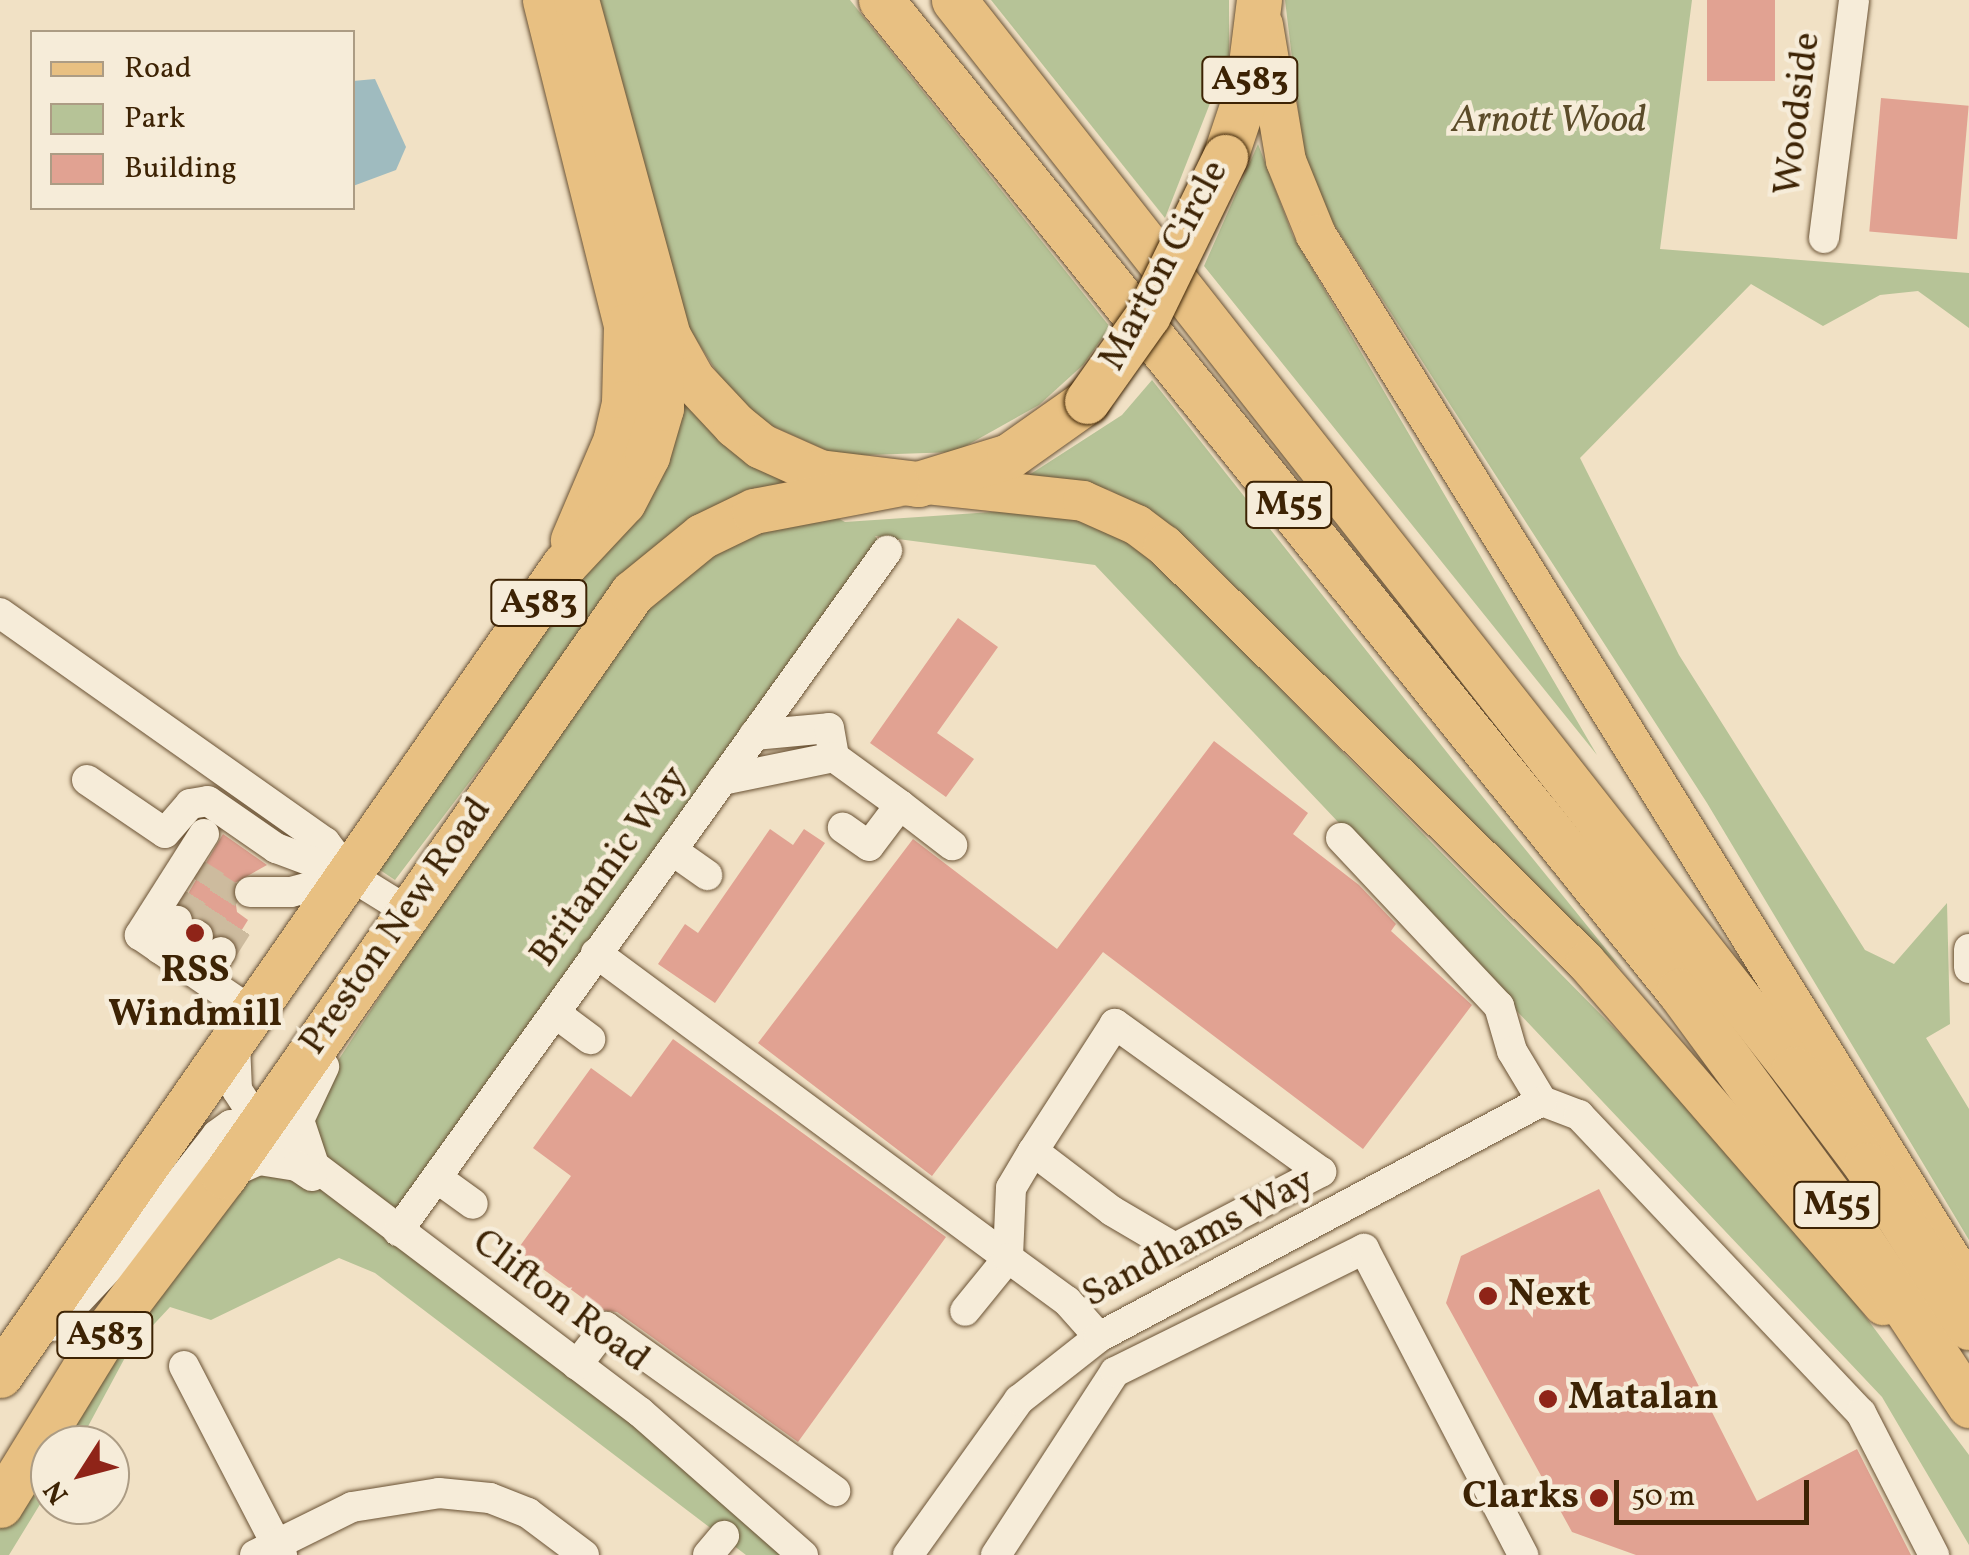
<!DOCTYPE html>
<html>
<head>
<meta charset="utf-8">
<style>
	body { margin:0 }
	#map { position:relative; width:1969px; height:1555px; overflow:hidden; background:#f1e1c5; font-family:Vollkorn,serif }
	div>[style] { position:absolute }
	.green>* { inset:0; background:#b6c397 }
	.water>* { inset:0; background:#9fbbbf }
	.building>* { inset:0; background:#e1a292; transform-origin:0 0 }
	.minor-tunnel>* { height:30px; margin-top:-15px; transform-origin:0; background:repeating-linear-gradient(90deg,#cdbb9e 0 30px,transparent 0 45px) }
	.roads { filter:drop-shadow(0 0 2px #6a5234) drop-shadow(0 0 2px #6a5234) }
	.minor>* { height:30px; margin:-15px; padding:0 15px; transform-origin:15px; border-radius:15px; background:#f6ecd9 }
	.major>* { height:40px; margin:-20px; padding:0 20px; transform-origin:20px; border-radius:20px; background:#e8c082 }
	.highway>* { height:45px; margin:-22.5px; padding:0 22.5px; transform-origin:22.5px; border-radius:22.5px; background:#e8c082 }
	.bridges { filter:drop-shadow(0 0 2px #3d2304) drop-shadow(0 0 2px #3d2304) }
	.highway-bridge>* { height:45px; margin:-22.5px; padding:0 22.5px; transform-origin:22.5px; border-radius:22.5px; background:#e8c082 }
	.dots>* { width:28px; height:28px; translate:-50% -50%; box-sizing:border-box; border:5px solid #f6ecd9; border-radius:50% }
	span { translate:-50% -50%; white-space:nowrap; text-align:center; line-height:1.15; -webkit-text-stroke:9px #f6ecd9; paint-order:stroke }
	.shield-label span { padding:2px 8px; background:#f6ecd9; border:2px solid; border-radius:8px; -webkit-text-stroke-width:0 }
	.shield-label { font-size:35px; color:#3d2304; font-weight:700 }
	.street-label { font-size:38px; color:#3d2304 }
	.park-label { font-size:38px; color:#5b4b29; font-style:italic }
	.poi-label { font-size:38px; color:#3d2304; font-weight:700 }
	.left { translate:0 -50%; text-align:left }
	.right { translate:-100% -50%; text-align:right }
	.legend { position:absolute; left:30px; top:30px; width:325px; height:180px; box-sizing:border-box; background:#f6ecd9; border:2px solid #ac9c84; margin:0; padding:12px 18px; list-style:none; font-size:30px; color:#3d2304 }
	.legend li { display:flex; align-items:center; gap:20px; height:50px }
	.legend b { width:50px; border:2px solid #ac9c84 }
	.north { position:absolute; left:30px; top:1425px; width:100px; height:100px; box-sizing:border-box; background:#f6ecd9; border:2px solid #ac9c84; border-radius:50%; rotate:234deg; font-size:28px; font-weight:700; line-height:40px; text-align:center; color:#3d2304 }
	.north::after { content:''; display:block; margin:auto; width:35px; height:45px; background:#8f2418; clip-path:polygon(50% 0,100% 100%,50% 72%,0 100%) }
	.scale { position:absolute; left:1614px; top:1480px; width:195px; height:45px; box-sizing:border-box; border:5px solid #3d2304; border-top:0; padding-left:12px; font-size:30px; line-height:35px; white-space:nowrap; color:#3d2304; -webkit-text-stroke:8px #f6ecd9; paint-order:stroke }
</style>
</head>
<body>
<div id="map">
	<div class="green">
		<i style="clip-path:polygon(600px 0,850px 0,1110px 327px,1083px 365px,1039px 405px,955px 452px,839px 456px,770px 425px,728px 390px,689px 328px)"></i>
		<i style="clip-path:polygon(991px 0,1229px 0,1229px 55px,1165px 218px)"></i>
		<i style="clip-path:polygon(1285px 0,1692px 0,1660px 249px,1969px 273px,1969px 328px,1918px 291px,1880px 295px,1823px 326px,1751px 284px,1580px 458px,1679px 655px,1865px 950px,1894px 964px,1947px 903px,1950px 1024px,1926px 1038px,1969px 1109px,1969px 1240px,1707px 803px,1322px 206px,1303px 149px)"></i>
		<i style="clip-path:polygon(1258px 144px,1293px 236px,1597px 755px,1204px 266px)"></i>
		<i style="clip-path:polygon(1152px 380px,1457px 765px,1623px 970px,1450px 807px,1192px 543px,1110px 490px,1029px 475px,1122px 415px)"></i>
		<i style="clip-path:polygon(678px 394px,786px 481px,722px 504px,544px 684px,395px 880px,374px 866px)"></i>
		<i style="clip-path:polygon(819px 508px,845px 522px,1049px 508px,1134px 540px,1677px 1092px,1850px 1296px,1969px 1455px,1969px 1545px,1882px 1397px,1095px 565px,875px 536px,887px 551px,399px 1231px,803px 1555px,746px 1555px,375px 1273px,339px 1258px,211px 1320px,170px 1307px,128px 1352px,78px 1445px,50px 1445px,50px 1488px,9px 1555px,0 1555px,0 1505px,224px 1176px,314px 1158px,299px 1120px,457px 879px,477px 835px,702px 536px)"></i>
	</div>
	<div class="water">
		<i style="clip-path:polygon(375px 79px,406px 147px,396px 170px,353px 186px,353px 81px)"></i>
	</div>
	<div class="building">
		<i style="left:1707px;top:0;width:68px;height:81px"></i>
		<i style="left:1881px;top:98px;width:88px;height:134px;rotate:5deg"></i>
		<i style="clip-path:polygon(958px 618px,998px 647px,937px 733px,974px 759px,946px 797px,870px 743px)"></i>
		<i style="clip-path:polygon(1214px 741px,1308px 813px,1293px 834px,1359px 885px,1396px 924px,1391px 931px,1472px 1005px,1363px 1149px,1103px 952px,932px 1176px,758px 1043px,913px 839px,1057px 949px)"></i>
		<i style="clip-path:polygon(770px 829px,793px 845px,804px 829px,825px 843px,715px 1003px,658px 964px,685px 924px,698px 933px)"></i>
		<i style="clip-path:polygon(223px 834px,267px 865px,233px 884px,237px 912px,248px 920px,235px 941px,216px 934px,209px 921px,195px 918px,182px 904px)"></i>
		<i style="clip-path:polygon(673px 1039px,946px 1237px,798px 1442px,617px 1312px,599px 1310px,517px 1250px,571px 1176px,533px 1148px,591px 1068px,631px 1097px)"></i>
		<i style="clip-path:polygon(1599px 1189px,1757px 1501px,1857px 1449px,1911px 1555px,1636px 1555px,1572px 1532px,1446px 1303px,1461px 1256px)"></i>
	</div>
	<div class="minor-tunnel">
		<i style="left:177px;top:921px;width:65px;rotate:-58.3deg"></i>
		<i style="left:198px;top:936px;width:65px;rotate:-57.5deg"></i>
		<i style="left:221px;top:952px;width:43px;rotate:-57.4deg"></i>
	</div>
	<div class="roads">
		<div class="minor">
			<i style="left:1824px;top:238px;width:240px;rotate:-82.8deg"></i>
			<i style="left:0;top:613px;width:398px;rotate:35.2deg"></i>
			<i style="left:325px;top:842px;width:40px;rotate:53deg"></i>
			<i style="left:754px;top:735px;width:75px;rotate:-5.3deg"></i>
			<i style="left:829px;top:728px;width:29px;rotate:80deg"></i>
			<i style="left:834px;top:757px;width:82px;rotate:36deg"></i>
			<i style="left:900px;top:805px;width:51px;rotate:127.1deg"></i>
			<i style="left:869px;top:846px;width:32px;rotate:-145deg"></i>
			<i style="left:87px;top:780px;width:94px;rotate:34.2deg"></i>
			<i style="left:165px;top:833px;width:38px;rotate:-49deg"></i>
			<i style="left:190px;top:804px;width:18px;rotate:-9deg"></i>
			<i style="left:208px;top:801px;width:83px;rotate:34.7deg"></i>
			<i style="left:276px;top:848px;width:80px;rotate:20.5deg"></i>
			<i style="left:351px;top:876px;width:65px;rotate:31.7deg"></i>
			<i style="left:406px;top:910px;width:17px;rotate:103deg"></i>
			<i style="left:722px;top:780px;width:114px;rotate:-11.6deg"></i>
			<i style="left:900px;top:805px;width:66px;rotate:37.6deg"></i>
			<i style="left:204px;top:834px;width:120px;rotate:122.4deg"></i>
			<i style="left:140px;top:935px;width:140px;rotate:34.5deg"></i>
			<i style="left:1341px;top:838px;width:231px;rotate:46.8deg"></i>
			<i style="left:1499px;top:1006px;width:47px;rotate:73.9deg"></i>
			<i style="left:1512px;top:1051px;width:58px;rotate:59deg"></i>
			<i style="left:673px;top:851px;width:42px;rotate:35.2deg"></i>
			<i style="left:250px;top:892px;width:41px"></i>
			<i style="left:291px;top:892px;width:62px;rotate:-14.9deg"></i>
			<i style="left:160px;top:949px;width:33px;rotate:-59deg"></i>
			<i style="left:1969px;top:949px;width:19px;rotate:90deg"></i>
			<i style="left:596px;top:953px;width:513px;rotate:36.51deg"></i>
			<i style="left:1008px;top:1258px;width:68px;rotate:129.1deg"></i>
			<i style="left:181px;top:962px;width:31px;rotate:-57deg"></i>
			<i style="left:204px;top:977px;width:30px;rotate:-56deg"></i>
			<i style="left:555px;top:1013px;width:44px;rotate:36.6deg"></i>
			<i style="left:235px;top:1044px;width:46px;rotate:87.5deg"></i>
			<i style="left:237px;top:1090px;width:40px;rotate:57.1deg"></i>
			<i style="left:259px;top:1124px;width:478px;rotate:37.1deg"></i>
			<i style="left:640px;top:1412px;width:217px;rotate:41.3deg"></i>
			<i style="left:1542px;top:1101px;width:40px;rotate:21deg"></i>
			<i style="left:1579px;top:1115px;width:410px;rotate:46.6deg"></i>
			<i style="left:1861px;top:1413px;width:160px;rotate:62.8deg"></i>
			<i style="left:1033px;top:1151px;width:99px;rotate:37.2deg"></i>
			<i style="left:1112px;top:1211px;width:73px;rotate:30.4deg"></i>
			<i style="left:1175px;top:1248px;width:165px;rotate:-27.5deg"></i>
			<i style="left:1321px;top:1172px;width:254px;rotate:-144.3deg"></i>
			<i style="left:1115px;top:1024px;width:151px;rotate:122.8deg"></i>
			<i style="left:1033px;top:1151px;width:43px;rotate:120.7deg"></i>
			<i style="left:1011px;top:1188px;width:70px;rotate:92.5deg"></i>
			<i style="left:1008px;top:1258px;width:73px;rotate:36.1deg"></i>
			<i style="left:1067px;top:1301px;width:48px;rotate:48.4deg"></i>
			<i style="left:314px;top:1165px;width:47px;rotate:-108.4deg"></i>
			<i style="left:299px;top:1120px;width:59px;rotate:-64.7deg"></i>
			<i style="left:225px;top:1175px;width:37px;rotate:-24deg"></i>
			<i style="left:259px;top:1160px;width:38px;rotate:9deg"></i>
			<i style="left:297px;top:1166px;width:18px;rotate:34deg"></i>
			<i style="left:437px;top:1178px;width:44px;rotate:35.8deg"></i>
			<i style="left:398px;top:1231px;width:838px;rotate:-54.28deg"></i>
			<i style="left:54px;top:1326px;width:118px;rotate:-46.7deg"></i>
			<i style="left:135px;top:1240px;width:133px;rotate:-52deg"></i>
			<i style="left:217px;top:1135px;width:17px;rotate:-36deg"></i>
			<i style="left:231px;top:1125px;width:28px;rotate:-2deg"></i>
			<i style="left:577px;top:1365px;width:48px;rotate:-52.7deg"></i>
			<i style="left:606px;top:1327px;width:282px;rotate:35.6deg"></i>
			<i style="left:184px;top:1366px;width:213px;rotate:62.6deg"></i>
			<i style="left:255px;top:1555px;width:108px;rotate:-26.3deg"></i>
			<i style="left:352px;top:1507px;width:88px;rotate:-9.1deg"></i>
			<i style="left:439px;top:1493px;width:51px;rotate:5.6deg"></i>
			<i style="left:490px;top:1498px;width:41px;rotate:21.5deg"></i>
			<i style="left:528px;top:1513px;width:70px;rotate:36.9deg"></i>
			<i style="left:708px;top:1555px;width:25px;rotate:-50deg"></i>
			<i style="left:908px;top:1555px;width:191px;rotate:-54.4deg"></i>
			<i style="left:1019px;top:1400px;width:102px;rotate:-38.2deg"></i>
			<i style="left:1099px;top:1337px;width:502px;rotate:-28.05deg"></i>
			<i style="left:996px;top:1555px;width:218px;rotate:-57deg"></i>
			<i style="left:1115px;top:1372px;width:278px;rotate:-26.3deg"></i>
			<i style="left:1364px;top:1249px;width:345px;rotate:62.5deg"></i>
		</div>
		<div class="major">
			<i style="left:1263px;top:25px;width:138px;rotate:80.4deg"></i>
			<i style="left:1286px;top:161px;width:80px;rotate:67.9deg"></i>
			<i style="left:1316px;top:235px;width:1239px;rotate:58.2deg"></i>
			<i style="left:927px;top:484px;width:157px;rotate:6.2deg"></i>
			<i style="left:1083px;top:501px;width:59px;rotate:24deg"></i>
			<i style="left:1137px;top:525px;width:34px;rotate:37deg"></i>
			<i style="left:1164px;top:545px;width:593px;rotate:44.66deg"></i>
			<i style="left:1586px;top:962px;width:454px;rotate:49.1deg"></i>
		</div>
		<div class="highway">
			<i style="left:545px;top:0;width:336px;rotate:76deg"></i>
			<i style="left:626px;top:326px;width:77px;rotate:91.5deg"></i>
			<i style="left:624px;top:403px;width:37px;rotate:103deg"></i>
			<i style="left:616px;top:439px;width:110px;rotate:113.1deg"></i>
			<i style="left:576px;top:0;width:348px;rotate:74.7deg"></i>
			<i style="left:668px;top:336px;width:49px;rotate:60.8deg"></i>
			<i style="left:692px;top:379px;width:63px;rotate:46.9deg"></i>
			<i style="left:735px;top:425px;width:33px;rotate:39deg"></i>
			<i style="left:761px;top:446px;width:64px;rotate:24.1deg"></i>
			<i style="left:819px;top:472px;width:100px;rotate:6.9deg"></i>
			<i style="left:918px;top:484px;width:95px;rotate:-17.1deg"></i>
			<i style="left:1009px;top:456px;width:95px;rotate:-35.2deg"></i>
			<i style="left:881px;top:0;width:1272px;rotate:51.16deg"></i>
			<i style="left:1679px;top:991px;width:271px;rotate:53.6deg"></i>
			<i style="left:1840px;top:1209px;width:235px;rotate:56.6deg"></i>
			<i style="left:954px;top:0;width:1360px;rotate:51.84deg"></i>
			<i style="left:1794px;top:1069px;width:120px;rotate:53.1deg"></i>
			<i style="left:1866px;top:1165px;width:192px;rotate:57.6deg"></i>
			<i style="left:1225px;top:157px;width:73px;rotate:-71.6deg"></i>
			<i style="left:1248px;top:88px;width:89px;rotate:-82.9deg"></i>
			<i style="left:0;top:1375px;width:987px;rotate:-55.15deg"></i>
			<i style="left:564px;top:565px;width:86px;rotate:-46.9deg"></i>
			<i style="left:623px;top:502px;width:52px;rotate:-62.4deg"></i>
			<i style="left:647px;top:456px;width:50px;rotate:-73.7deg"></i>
			<i style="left:661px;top:408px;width:97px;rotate:-90.6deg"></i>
			<i style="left:0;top:1505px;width:210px;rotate:-58.4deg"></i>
			<i style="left:110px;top:1326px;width:188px;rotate:-52.8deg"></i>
			<i style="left:224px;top:1176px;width:712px;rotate:-55.01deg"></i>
			<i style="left:632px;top:593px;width:90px;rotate:-39.2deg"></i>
			<i style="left:702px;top:536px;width:58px;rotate:-25.7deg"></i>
			<i style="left:754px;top:511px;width:145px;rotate:-10.8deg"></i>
		</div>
	</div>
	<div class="bridges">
		<div class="highway-bridge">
			<i style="left:1087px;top:401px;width:105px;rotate:-54.7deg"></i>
			<i style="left:1148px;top:315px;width:176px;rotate:-64deg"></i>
		</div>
	</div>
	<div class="dots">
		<i style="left:195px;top:933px;background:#8f2418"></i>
		<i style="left:1488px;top:1296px;background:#8f2418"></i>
		<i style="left:1548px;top:1399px;background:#8f2418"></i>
		<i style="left:1599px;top:1498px;background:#8f2418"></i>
	</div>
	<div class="shield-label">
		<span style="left:1250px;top:80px">A583</span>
		<span style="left:1289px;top:505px">M55</span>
		<span style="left:539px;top:603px">A583</span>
		<span style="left:1837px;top:1205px">M55</span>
		<span style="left:105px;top:1335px">A583</span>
	</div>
	<div class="street-label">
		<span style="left:1799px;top:114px;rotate:-83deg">Woodside</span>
		<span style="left:1165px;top:266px;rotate:-62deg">Marton Circle</span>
		<span style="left:610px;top:867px;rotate:-54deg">Britannic Way</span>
		<span style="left:397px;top:927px;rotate:-55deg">Preston New Road</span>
		<span style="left:1199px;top:1239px;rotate:-28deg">Sandhams Way</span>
		<span style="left:560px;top:1302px;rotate:37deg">Clifton Road</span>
	</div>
	<div class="park-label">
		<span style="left:1549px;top:122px">Arnott Wood</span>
	</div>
	<div class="poi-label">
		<span style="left:195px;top:994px">RSS<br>Windmill</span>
		<span class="left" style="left:1508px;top:1296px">Next</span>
		<span class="left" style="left:1568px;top:1399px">Matalan</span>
		<span class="right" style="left:1579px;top:1498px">Clarks</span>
	</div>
	<ul class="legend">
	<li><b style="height:12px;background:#e8c082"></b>Road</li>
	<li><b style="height:28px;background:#b6c397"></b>Park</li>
	<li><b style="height:28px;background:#e1a292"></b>Building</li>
	</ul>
	<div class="north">N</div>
	<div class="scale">50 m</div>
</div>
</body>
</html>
